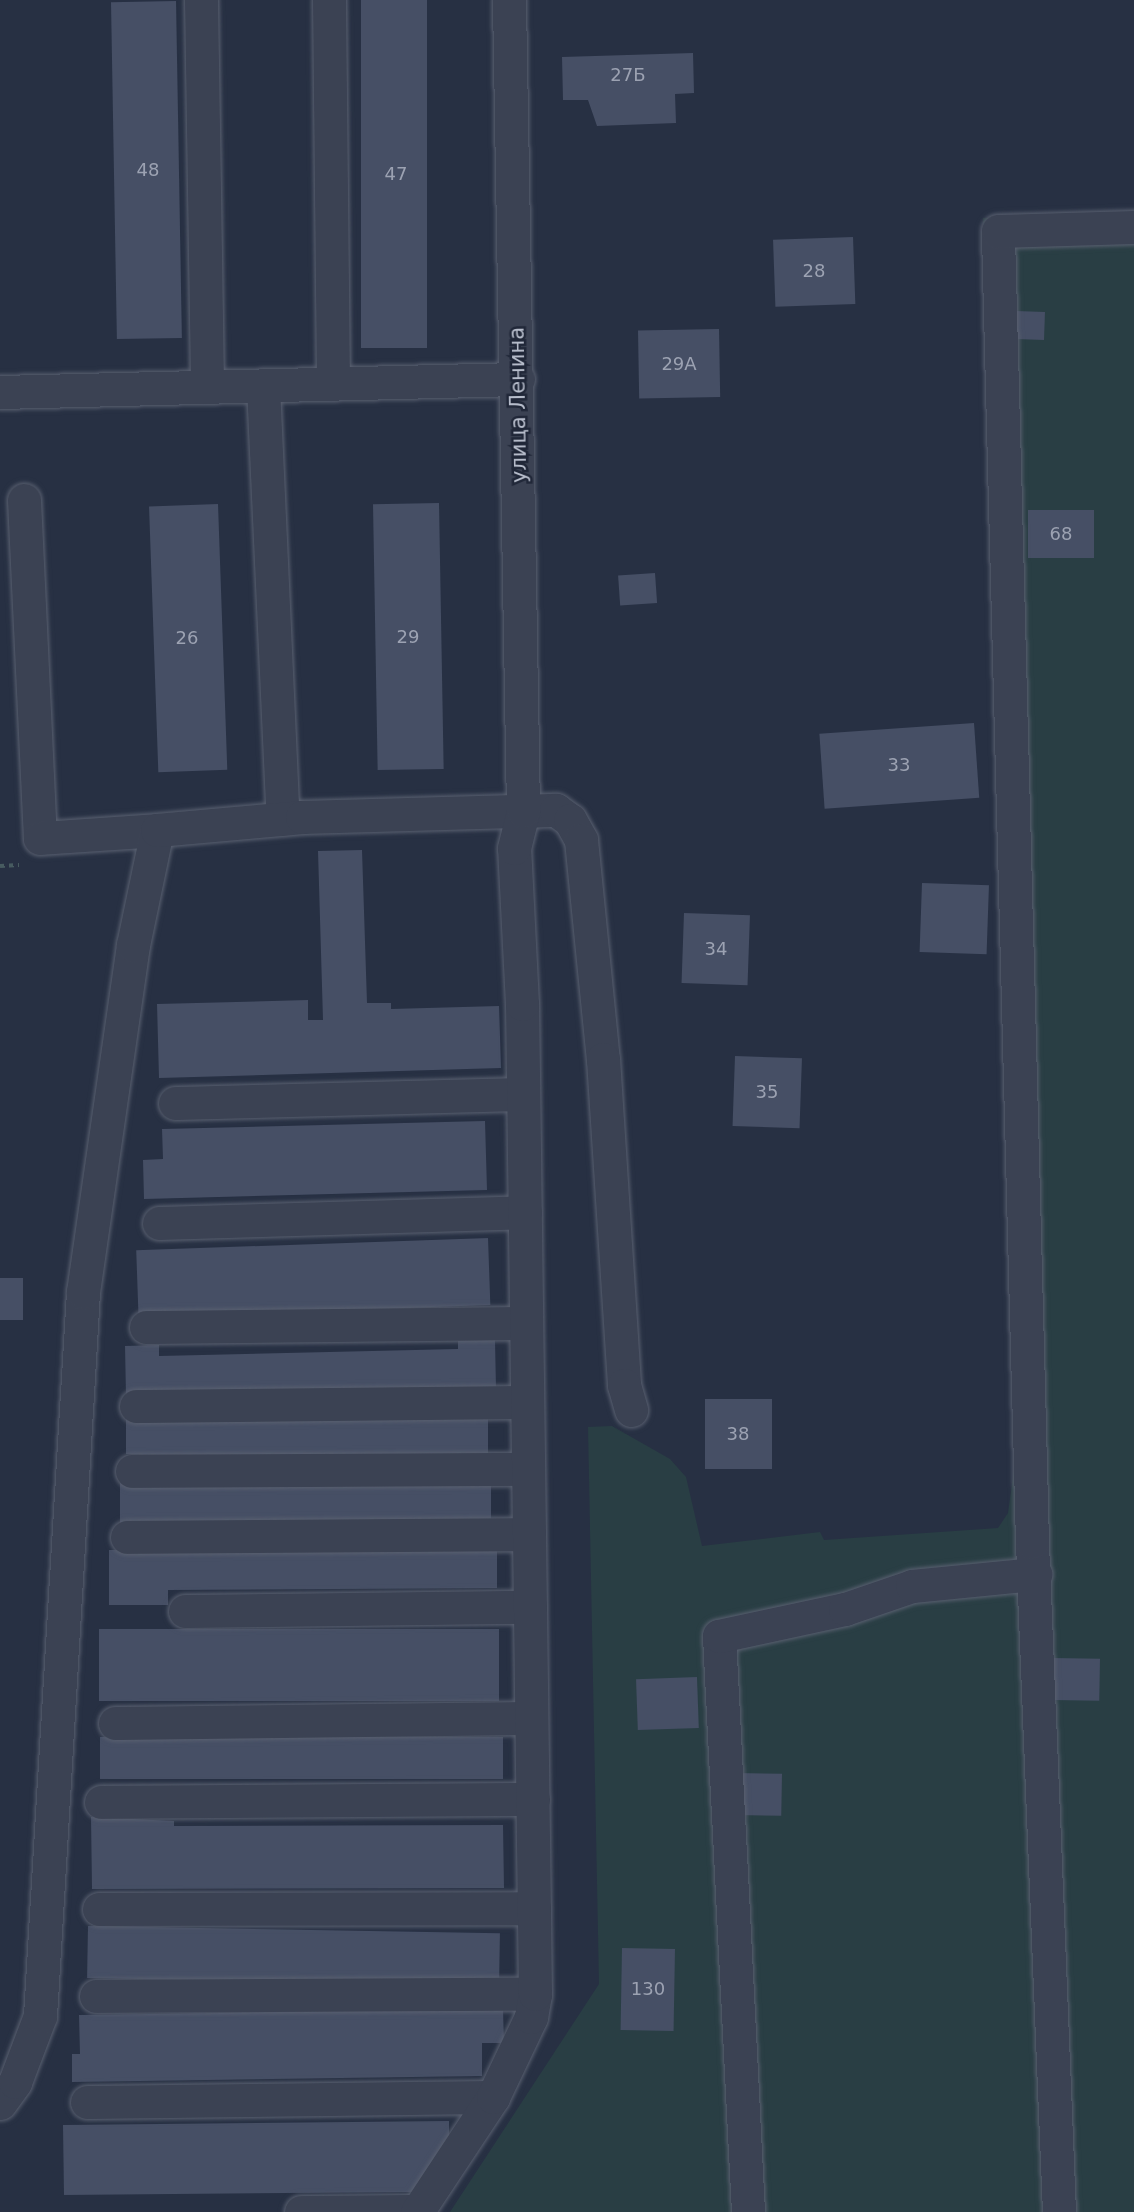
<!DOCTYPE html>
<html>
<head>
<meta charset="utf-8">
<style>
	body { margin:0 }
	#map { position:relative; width:1134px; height:2212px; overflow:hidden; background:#273043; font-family:"DejaVu Sans",sans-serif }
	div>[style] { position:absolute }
	.green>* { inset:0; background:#293e44 }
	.building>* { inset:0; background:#464f65; transform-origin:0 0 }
	.path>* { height:4px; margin-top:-2px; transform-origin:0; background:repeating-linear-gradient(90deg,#475b60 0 4.5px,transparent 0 9px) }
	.roads { filter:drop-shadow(0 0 2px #596070) drop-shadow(0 0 2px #596070) }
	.minor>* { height:33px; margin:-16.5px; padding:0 16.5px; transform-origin:16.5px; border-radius:16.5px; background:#3b4253 }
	span { translate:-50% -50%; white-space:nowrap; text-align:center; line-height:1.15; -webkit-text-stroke:5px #202738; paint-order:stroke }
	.number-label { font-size:18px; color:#9ca2b2 }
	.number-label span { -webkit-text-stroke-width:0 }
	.street-label { font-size:21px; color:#b8becc }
</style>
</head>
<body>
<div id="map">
	<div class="green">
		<i style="clip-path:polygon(1134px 217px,1134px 2212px,450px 2212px,599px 1984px,588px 1427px,612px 1426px,670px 1459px,686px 1477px,702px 1546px,820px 1532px,824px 1540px,998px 1528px,1008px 1513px,1015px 1462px,983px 218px)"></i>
	</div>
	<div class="building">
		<i style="left:361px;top:0;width:66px;height:348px"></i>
		<i style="left:176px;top:1px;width:337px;height:65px;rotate:89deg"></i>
		<i style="clip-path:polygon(693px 53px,694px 93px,675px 94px,676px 123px,597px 126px,588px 100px,563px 100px,562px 57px)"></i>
		<i style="left:853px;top:237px;width:67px;height:80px;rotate:88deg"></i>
		<i style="left:1014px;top:311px;width:31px;height:28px;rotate:2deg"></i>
		<i style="left:719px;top:329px;width:68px;height:81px;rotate:89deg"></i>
		<i style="left:439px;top:503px;width:266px;height:66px;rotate:89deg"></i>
		<i style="left:218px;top:504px;width:266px;height:69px;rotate:88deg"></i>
		<i style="left:1028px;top:510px;width:66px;height:48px"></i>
		<i style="left:655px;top:573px;width:30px;height:37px;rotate:86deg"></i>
		<i style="left:974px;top:723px;width:75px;height:155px;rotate:86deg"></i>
		<i style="clip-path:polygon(362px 850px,367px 1003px,391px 1003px,391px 1009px,499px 1006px,501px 1068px,159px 1078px,157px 1004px,308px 1000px,308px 1020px,323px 1020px,318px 851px)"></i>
		<i style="left:922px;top:883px;width:67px;height:69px;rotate:2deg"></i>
		<i style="left:684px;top:913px;width:66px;height:70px;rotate:2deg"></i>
		<i style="left:735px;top:1056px;width:67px;height:70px;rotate:2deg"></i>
		<i style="clip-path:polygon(485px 1121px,487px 1190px,144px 1199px,143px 1160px,163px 1159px,162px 1129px)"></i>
		<i style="left:488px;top:1238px;width:67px;height:352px;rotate:88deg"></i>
		<i style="left:0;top:1278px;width:23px;height:42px"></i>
		<i style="clip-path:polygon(495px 1340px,496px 1388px,126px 1396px,125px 1346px,159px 1345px,159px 1356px,458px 1349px,458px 1341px)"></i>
		<i style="left:705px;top:1399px;width:67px;height:70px"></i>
		<i style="left:488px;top:1417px;width:37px;height:362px;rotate:90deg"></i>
		<i style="left:491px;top:1483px;width:40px;height:371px;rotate:90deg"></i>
		<i style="clip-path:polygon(497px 1547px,497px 1588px,168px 1590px,168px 1605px,109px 1605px,109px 1550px)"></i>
		<i style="left:499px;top:1629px;width:72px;height:400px;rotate:90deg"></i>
		<i style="left:1053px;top:1658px;width:47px;height:42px;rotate:1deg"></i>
		<i style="left:697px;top:1677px;width:51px;height:61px;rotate:88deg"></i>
		<i style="left:503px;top:1737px;width:42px;height:403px;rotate:90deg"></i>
		<i style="left:735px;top:1773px;width:47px;height:42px;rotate:1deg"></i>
		<i style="clip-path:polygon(91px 1817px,174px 1821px,174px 1826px,503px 1825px,504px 1888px,92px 1889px)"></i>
		<i style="left:88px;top:1926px;width:412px;height:52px;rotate:1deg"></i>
		<i style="left:622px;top:1948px;width:53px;height:82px;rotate:1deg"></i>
		<i style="clip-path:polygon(503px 2009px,504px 2043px,482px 2043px,482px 2076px,72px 2082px,72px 2054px,80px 2054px,79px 2015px)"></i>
		<i style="clip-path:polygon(449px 2121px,449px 2141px,413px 2192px,64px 2195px,63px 2125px)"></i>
	</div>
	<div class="path">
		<i style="left:0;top:866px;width:19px;rotate:-3deg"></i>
	</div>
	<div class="roads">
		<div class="minor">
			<i style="left:201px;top:0;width:387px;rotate:89.1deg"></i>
			<i style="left:329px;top:0;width:384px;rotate:89.4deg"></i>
			<i style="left:263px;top:386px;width:433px;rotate:87.4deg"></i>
			<i style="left:0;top:392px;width:518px;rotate:-1.44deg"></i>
			<i style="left:24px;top:500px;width:338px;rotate:87.3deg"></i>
			<i style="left:40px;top:838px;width:117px;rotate:-3.9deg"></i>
			<i style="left:175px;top:1103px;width:348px;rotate:-1.5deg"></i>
			<i style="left:159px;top:1223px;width:366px;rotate:-1.7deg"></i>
			<i style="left:146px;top:1327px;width:380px;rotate:-0.6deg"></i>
			<i style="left:136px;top:1406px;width:391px;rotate:-0.6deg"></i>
			<i style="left:132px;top:1471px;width:396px;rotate:-0.3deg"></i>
			<i style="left:127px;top:1537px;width:402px;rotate:-0.4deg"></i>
			<i style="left:185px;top:1611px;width:345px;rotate:-0.7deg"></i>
			<i style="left:115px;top:1723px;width:416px;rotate:-0.7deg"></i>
			<i style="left:101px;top:1802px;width:432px;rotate:-0.4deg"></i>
			<i style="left:99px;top:1909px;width:435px;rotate:-0.1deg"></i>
			<i style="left:96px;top:1996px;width:439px;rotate:-0.3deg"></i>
			<i style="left:87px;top:2102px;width:406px;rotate:-0.7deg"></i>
			<i style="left:0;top:2103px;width:26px;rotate:-54deg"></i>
			<i style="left:15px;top:2082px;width:71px;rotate:-69.3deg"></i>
			<i style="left:40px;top:2016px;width:725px;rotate:-86.6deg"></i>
			<i style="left:83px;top:1292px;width:351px;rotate:-81.8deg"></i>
			<i style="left:133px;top:945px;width:117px;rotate:-78.2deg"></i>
			<i style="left:157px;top:830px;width:146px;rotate:-5.1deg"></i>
			<i style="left:302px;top:817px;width:221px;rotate:-1.6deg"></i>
			<i style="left:523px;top:811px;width:33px;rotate:-2deg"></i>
			<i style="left:556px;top:810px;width:17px;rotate:36deg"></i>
			<i style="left:570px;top:820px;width:23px;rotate:61deg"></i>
			<i style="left:581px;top:840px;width:220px;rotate:84.3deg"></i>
			<i style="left:603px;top:1059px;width:327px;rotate:86.3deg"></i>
			<i style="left:624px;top:1385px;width:26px;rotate:74deg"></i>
			<i style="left:301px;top:2212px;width:116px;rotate:-0.5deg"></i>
			<i style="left:417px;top:2212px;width:138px;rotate:-56.5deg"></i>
			<i style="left:493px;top:2097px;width:89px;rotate:-64.6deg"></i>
			<i style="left:531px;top:2017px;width:23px;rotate:-80deg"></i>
			<i style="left:535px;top:1994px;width:990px;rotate:-90.75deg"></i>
			<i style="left:522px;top:1004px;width:156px;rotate:-92.9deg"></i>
			<i style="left:514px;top:848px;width:38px;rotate:-76deg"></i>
			<i style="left:523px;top:811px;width:811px;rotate:-90.99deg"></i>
			<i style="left:748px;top:2212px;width:577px;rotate:-92.88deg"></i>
			<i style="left:719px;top:1636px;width:129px;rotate:-12.1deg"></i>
			<i style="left:845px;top:1609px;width:71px;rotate:-18.9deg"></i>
			<i style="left:912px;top:1586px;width:124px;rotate:-5.6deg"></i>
			<i style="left:1059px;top:2212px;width:671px;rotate:-92.31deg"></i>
			<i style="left:1032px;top:1542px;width:1311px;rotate:-91.49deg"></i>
			<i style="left:998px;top:231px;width:136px;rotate:-1.7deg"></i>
		</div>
	</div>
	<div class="number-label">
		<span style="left:628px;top:75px">27Б</span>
		<span style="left:148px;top:170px">48</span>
		<span style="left:396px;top:174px">47</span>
		<span style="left:814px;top:271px">28</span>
		<span style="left:679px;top:364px">29А</span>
		<span style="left:1061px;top:534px">68</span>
		<span style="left:408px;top:637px">29</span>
		<span style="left:187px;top:638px">26</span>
		<span style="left:899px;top:765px">33</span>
		<span style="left:716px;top:949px">34</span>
		<span style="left:767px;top:1092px">35</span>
		<span style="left:738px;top:1434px">38</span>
		<span style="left:648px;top:1989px">130</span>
	</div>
	<div class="street-label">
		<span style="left:518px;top:405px;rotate:-91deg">улица Ленина</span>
	</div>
</div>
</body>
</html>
